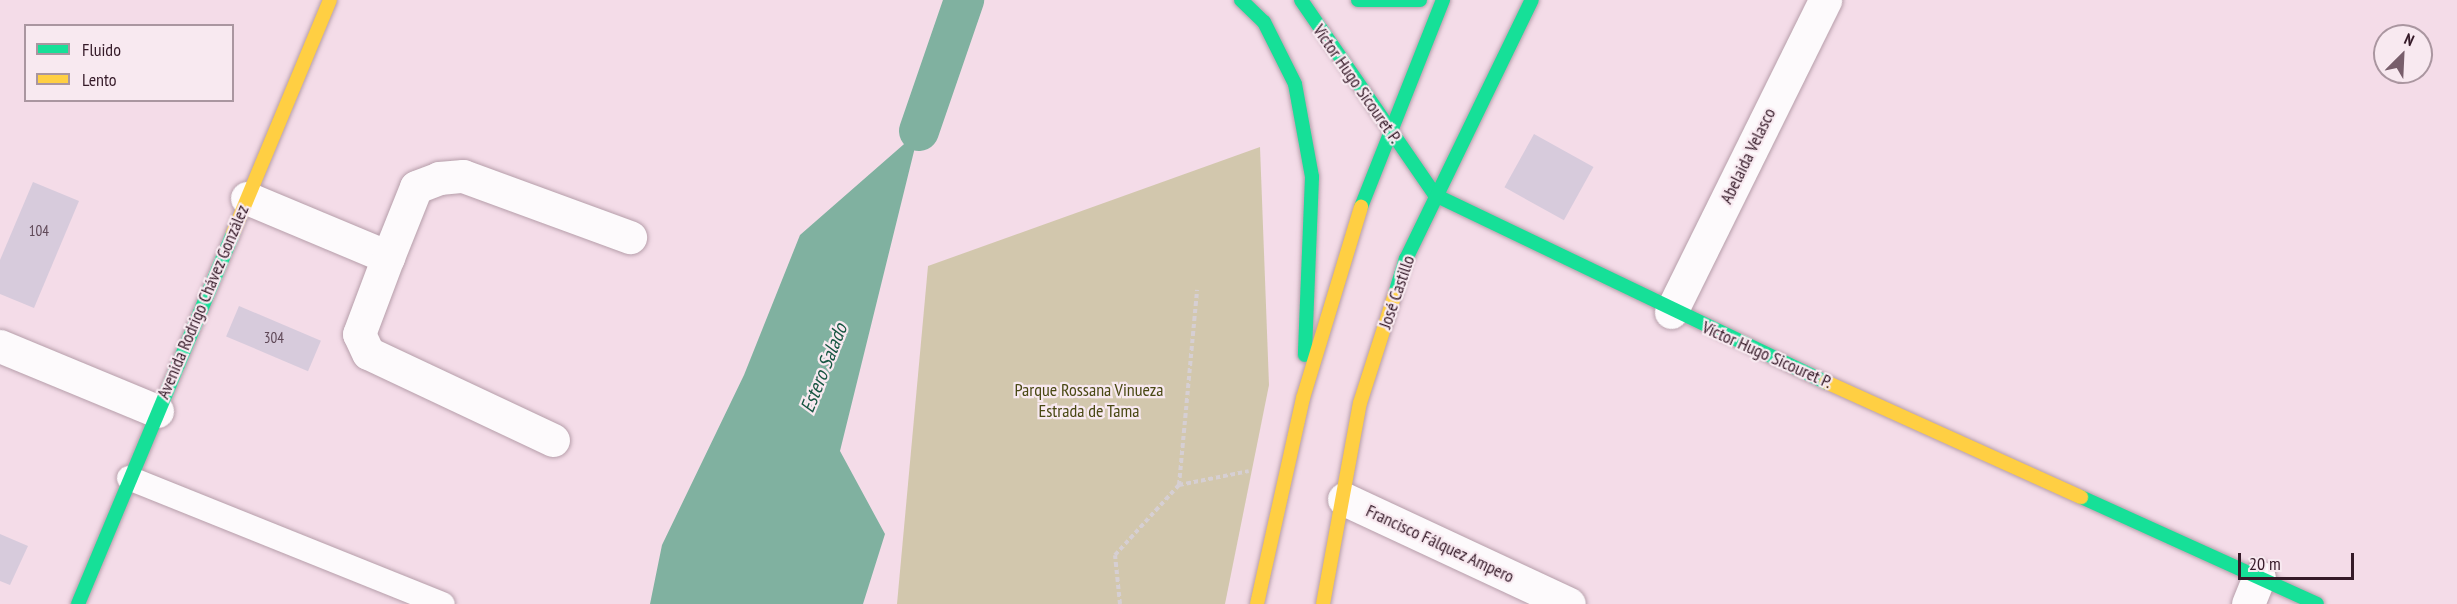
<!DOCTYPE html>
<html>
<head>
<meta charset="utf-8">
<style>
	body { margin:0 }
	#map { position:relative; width:2457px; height:604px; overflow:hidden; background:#f4dce8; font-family:"PT Sans Narrow",sans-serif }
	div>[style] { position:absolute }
	.green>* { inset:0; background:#d2c7ad }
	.water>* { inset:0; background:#80b1a0 }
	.canal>* { height:40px; margin:-20px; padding:0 20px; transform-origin:20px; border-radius:20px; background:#80b1a0 }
	.building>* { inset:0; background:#d7cbdc; transform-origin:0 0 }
	.path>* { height:4px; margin-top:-2px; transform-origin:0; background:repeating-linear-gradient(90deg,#d6cfd3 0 4.5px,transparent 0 7.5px) }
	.roads { filter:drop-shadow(0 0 2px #b69eaa) drop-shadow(0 0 2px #b69eaa) }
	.lane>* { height:24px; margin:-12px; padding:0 12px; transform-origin:12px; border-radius:12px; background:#fdfafc }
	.street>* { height:33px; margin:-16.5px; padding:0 16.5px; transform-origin:16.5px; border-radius:16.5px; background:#fdfafc }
	.fast>* { height:14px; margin:-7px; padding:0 7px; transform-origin:7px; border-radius:7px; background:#16e098 }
	.slow>* { height:14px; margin:-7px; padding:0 7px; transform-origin:7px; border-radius:7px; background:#ffcf43 }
	span { translate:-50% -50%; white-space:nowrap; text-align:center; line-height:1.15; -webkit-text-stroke:4.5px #f8e9f0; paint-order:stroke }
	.number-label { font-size:15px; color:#5f4857 }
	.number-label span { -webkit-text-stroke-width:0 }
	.street-label { font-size:18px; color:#351a28 }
	.park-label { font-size:18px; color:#494813 }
	.water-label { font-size:20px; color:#165541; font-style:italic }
	.legend { position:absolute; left:24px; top:24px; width:210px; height:78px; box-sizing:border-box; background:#f8e9f0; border:2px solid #aa96a0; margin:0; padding:8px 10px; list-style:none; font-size:18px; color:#351a28 }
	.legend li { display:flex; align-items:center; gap:12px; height:30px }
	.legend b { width:30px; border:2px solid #aa96a0 }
	.north { position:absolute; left:2373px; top:24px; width:60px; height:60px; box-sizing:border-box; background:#f8e9f0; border:2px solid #aa96a0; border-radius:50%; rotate:24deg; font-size:16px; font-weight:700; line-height:24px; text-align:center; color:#351a28 }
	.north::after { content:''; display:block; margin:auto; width:21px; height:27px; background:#785e6b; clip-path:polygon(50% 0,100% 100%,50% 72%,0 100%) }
	.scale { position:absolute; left:2238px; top:553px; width:116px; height:27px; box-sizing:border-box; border:3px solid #351a28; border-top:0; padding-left:8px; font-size:18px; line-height:21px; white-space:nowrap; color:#351a28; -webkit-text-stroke:4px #f8e9f0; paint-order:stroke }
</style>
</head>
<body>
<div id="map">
	<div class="green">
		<i style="clip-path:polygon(1260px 147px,1269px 385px,1225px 604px,897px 604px,928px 266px)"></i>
	</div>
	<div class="water">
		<i style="clip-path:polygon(919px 131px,840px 451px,885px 534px,863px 604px,650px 604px,662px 545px,744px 375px,800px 235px)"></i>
	</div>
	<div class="canal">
		<i style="left:919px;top:131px;width:139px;rotate:-71deg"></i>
	</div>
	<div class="building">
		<i style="left:1534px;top:134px;width:68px;height:61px;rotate:29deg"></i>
		<i style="clip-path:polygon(33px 182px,79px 201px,34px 308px,0 294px,0 260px)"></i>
		<i style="left:239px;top:306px;width:89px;height:33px;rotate:23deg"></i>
		<i style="clip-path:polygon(0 534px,28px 546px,10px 585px,0 581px)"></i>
	</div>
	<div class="path">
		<i style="left:1179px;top:485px;width:71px;rotate:-11.3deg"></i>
		<i style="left:1120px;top:604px;width:49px;rotate:-95.8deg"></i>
		<i style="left:1115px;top:555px;width:95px;rotate:-47.6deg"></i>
		<i style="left:1179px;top:485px;width:196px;rotate:-84.7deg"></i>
	</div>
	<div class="roads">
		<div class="lane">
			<i style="left:129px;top:478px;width:338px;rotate:21.9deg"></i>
		</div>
		<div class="street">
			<i style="left:247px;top:198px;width:153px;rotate:22.7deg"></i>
			<i style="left:1671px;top:312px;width:348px;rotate:-63.7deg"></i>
			<i style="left:0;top:346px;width:170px;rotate:22.5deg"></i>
			<i style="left:553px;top:440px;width:204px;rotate:-154.8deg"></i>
			<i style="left:368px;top:353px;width:21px;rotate:-115deg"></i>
			<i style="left:359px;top:334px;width:82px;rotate:-69.4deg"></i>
			<i style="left:388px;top:257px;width:75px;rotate:-68.2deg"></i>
			<i style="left:416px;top:187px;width:25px;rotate:-21deg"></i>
			<i style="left:439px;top:178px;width:24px;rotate:-5deg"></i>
			<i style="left:463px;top:176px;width:178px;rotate:20.1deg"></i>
			<i style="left:1344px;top:499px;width:248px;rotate:25deg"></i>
			<i style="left:2248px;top:604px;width:29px;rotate:-68deg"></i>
		</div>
		<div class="fast">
			<i style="left:1241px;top:0;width:32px;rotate:44deg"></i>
			<i style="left:1264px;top:22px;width:69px;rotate:63.4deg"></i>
			<i style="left:1295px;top:84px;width:95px;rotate:79.6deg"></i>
			<i style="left:1312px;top:177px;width:178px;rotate:92.3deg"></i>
			<i style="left:1301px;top:0;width:237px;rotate:55.5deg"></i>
			<i style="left:1435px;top:195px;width:433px;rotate:25.6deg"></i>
			<i style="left:1358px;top:0;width:62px"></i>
			<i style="left:1361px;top:207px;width:223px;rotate:-68.4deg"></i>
			<i style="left:1395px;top:294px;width:37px;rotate:-73deg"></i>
			<i style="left:1406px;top:259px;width:288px;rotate:-64.1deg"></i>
			<i style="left:2081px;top:497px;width:259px;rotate:24.4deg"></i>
			<i style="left:78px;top:604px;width:402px;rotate:-67.3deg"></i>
		</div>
		<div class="slow">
			<i style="left:233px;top:233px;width:252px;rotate:-67.4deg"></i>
			<i style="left:1826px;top:382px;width:280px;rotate:24.3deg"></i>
			<i style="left:1257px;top:604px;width:211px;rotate:-77.4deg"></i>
			<i style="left:1303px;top:398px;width:200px;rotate:-73.1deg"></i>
			<i style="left:1323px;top:604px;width:204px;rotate:-79.6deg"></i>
			<i style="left:1360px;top:403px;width:114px;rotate:-72.2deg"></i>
		</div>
	</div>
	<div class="number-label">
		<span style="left:39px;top:231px">104</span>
		<span style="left:274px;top:338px">304</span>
	</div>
	<div class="street-label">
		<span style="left:1357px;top:84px;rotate:55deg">Víctor Hugo Sicouret P.</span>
		<span style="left:1748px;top:156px;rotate:-64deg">Abelaida Velasco</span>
		<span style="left:1397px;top:292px;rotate:-71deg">José Castillo</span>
		<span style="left:203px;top:302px;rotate:-67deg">Avenida Rodrigo Chávez González</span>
		<span style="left:1767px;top:355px;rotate:24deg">Víctor Hugo Sicouret P.</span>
		<span style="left:1440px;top:544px;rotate:25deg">Francisco Fálquez Ampero</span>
	</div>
	<div class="park-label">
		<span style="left:1089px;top:401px">Parque Rossana Vinueza<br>Estrada de Tama</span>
	</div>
	<div class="water-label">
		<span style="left:824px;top:368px;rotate:-68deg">Estero Salado</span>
	</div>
	<ul class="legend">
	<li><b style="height:8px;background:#16e098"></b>Fluido</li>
	<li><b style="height:8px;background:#ffcf43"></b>Lento</li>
	</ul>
	<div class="north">N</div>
	<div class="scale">20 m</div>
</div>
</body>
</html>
